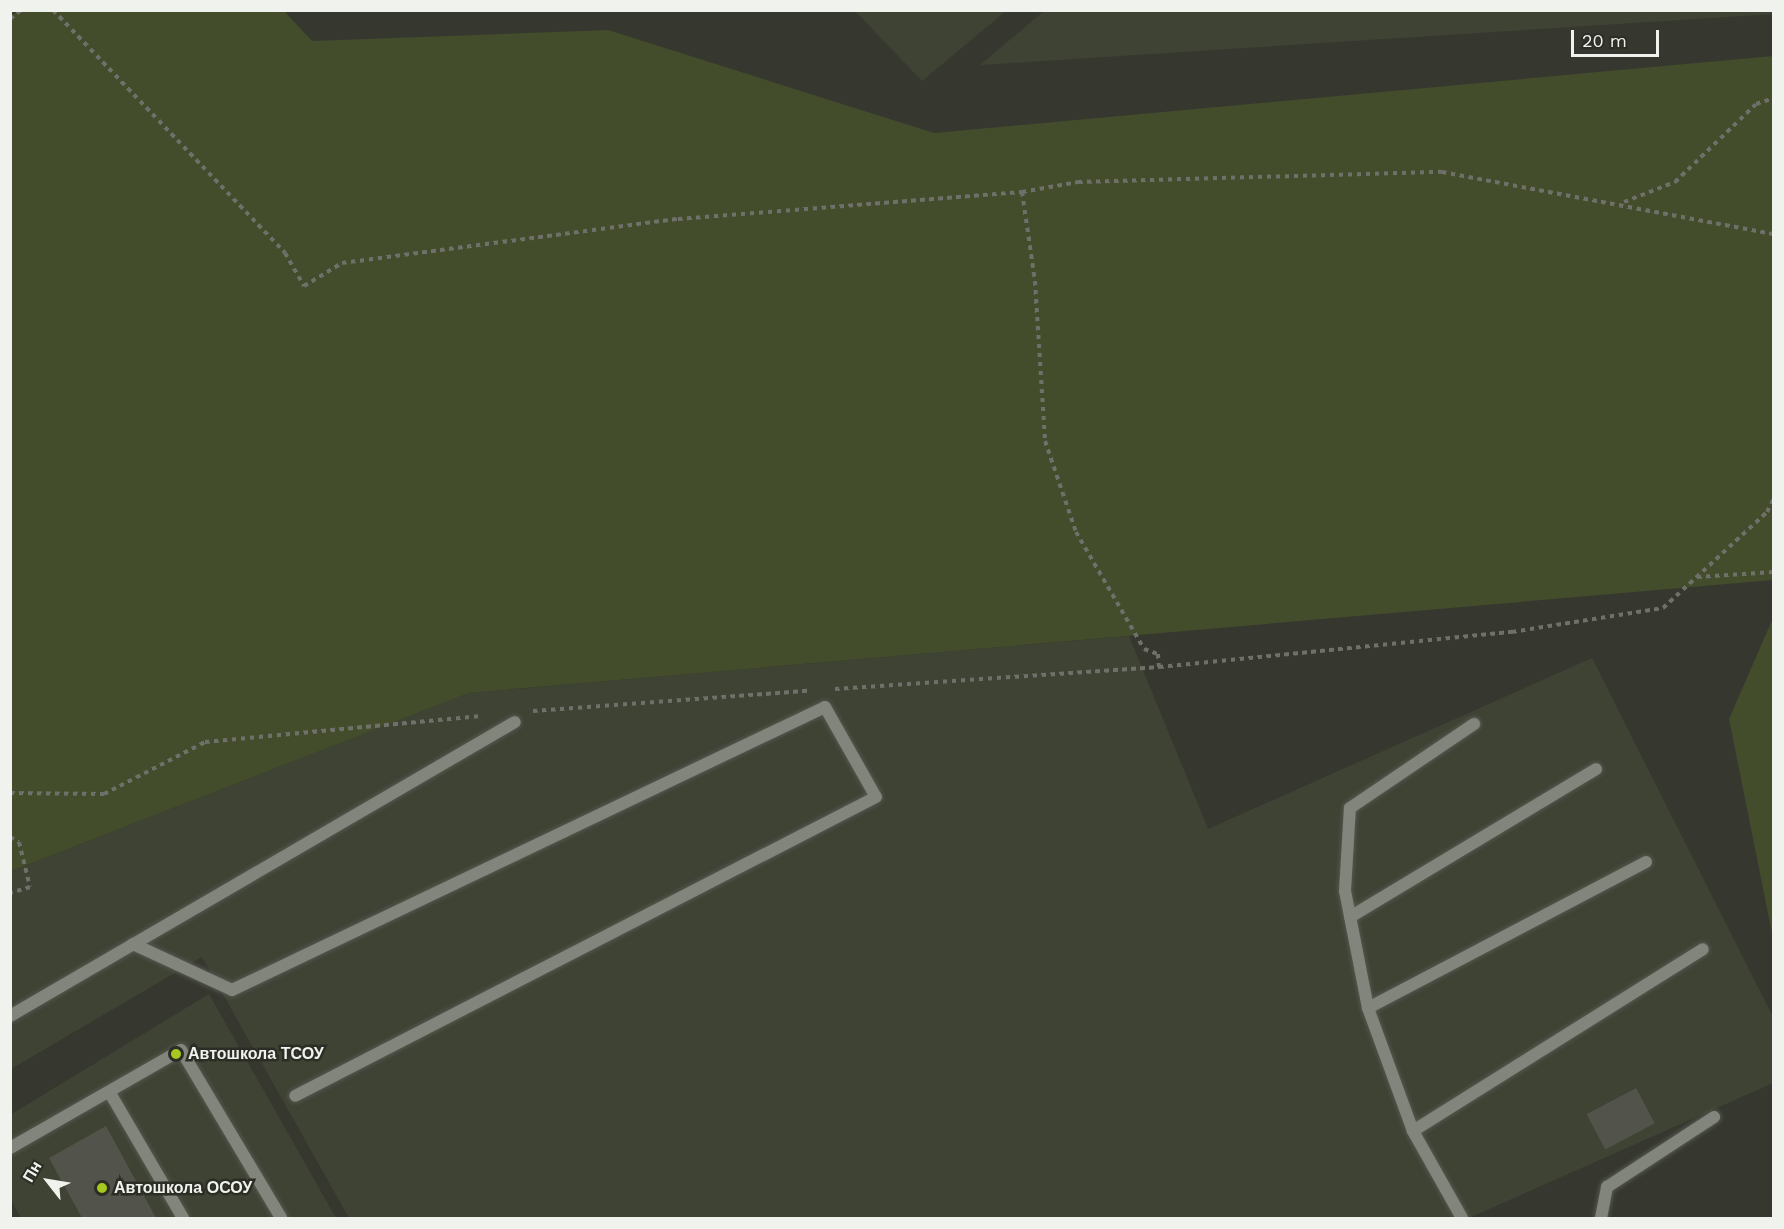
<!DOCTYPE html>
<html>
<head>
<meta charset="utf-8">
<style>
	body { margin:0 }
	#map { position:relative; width:1784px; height:1229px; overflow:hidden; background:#363830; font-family:"Work Sans",sans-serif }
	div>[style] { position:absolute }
	.built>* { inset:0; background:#3f4334 }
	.green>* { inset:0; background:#434c2b }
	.building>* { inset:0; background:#52544c; transform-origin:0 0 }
	.path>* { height:4px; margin-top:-2px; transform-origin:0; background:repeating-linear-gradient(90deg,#6e7069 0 4.5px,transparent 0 9px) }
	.roads { filter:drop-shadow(0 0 2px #54574f) drop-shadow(0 0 2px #54574f) }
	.lane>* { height:12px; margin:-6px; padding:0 6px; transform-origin:6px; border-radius:6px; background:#82857c }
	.dots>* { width:16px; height:16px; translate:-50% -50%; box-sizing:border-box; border:3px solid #2c2e26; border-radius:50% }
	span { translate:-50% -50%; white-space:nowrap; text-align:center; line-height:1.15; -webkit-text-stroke:5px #2c2e26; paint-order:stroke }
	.poi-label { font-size:16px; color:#f0f2ed; font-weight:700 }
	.left { translate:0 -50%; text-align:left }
	.frame { position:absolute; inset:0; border:12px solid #f0f2ed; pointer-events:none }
	.north { position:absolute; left:18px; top:1151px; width:60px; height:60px; -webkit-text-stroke:4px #2c2e26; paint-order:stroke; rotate:301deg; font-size:16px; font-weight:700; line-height:24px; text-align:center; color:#f0f2ed }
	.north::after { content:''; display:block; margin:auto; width:21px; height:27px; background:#f0f2ed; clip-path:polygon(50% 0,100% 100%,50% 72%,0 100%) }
	.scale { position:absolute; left:1571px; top:30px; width:88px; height:27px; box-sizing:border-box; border:3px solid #f0f2ed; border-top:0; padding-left:8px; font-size:18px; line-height:21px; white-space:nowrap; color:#f0f2ed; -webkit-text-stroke:4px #2c2e26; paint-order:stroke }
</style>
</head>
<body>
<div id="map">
	<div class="built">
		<i style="clip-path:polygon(855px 11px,1006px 11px,922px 81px)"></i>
		<i style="clip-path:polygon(1044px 11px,1773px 10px,1774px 14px,980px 65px)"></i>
		<i style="clip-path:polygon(1129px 636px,1208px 829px,1592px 658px,1774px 1019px,1773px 1083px,1469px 1218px,349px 1218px,202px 957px,11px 1069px,11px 871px,469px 693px)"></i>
		<i style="clip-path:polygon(209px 994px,336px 1218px,21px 1218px,11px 1200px,10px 1115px)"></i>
	</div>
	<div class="green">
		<i style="clip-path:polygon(19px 10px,284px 11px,312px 41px,608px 30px,934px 133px,1773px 56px,1773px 580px,469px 693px,11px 871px,10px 17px)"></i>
		<i style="clip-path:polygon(1773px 618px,1774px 618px,1773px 938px,1729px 719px)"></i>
	</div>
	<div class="building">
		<i style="left:1636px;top:1088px;width:40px;height:56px;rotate:62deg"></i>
		<i style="clip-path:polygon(106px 1126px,156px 1218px,82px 1218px,49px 1158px)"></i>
	</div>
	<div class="path">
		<i style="left:53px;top:10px;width:336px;rotate:46.3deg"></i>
		<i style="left:285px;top:253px;width:38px;rotate:60deg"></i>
		<i style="left:304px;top:286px;width:44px;rotate:-31.2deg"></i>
		<i style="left:342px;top:263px;width:339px;rotate:-7.5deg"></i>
		<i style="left:678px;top:219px;width:345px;rotate:-4.5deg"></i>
		<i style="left:1022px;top:192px;width:90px;rotate:81.7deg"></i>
		<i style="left:1035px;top:281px;width:160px;rotate:86.4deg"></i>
		<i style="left:1045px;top:441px;width:96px;rotate:71.2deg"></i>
		<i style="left:1076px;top:532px;width:135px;rotate:59.8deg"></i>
		<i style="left:1144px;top:649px;width:15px;rotate:20deg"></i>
		<i style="left:1158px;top:654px;width:13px;rotate:86deg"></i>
		<i style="left:10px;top:19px;width:14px;rotate:-39deg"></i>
		<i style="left:1022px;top:192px;width:57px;rotate:-10.1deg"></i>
		<i style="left:1078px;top:182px;width:364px;rotate:-1.6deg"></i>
		<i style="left:1442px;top:172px;width:338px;rotate:10.6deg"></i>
		<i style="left:1624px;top:202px;width:55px;rotate:-21.4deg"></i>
		<i style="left:1675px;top:182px;width:112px;rotate:-43.9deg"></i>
		<i style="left:1756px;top:104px;width:19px;rotate:-18deg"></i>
		<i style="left:1697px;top:577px;width:77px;rotate:-3.7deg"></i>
		<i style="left:835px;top:689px;width:325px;rotate:-3.9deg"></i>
		<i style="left:1159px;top:667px;width:355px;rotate:-5.7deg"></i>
		<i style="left:1512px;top:632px;width:153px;rotate:-9deg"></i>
		<i style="left:1663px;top:608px;width:142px;rotate:-42.7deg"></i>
		<i style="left:1767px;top:512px;width:16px;rotate:-63deg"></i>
		<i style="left:533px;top:711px;width:275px;rotate:-4.2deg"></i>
		<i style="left:10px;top:793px;width:94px;rotate:0.6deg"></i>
		<i style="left:104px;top:794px;width:114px;rotate:-27.2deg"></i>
		<i style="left:205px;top:742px;width:277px;rotate:-5.4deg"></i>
		<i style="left:10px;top:837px;width:10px;rotate:29deg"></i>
		<i style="left:19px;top:842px;width:46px;rotate:76.3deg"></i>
		<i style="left:30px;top:887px;width:21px;rotate:163deg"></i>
	</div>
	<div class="roads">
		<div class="lane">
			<i style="left:1350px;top:917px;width:287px;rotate:-31deg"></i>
			<i style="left:133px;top:944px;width:109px;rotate:24.9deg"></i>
			<i style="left:232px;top:990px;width:657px;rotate:-25.51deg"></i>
			<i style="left:825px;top:707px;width:103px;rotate:60.5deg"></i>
			<i style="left:876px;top:797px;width:653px;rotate:152.77deg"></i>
			<i style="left:1368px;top:1008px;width:314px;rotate:-27.7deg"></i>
			<i style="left:10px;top:1016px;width:584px;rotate:-30.21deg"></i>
			<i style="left:110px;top:1093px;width:145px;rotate:59.7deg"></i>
			<i style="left:1413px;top:1131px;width:131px;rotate:-110.1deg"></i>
			<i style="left:1368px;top:1008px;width:119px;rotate:-101.1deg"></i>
			<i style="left:1345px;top:891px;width:83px;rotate:-86.6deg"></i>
			<i style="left:1350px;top:808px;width:150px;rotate:-34.1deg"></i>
			<i style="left:10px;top:1148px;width:197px;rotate:-29.8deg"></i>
			<i style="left:181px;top:1050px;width:196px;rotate:59.2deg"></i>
			<i style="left:1462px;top:1218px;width:100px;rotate:-119.4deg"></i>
			<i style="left:1413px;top:1131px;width:342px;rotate:-32.1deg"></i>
			<i style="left:1601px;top:1218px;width:32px;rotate:-79deg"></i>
			<i style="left:1607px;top:1187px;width:128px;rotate:-33.2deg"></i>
		</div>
	</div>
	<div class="dots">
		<i style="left:176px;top:1054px;background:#a7c81f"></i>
		<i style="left:102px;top:1188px;background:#a7c81f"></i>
	</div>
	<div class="poi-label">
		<span class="left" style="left:188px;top:1054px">Автошкола ТСОУ</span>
		<span class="left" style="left:114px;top:1188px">Автошкола ОСОУ</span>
	</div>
	<div class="frame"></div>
	<div class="north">Пн</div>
	<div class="scale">20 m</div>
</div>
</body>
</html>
